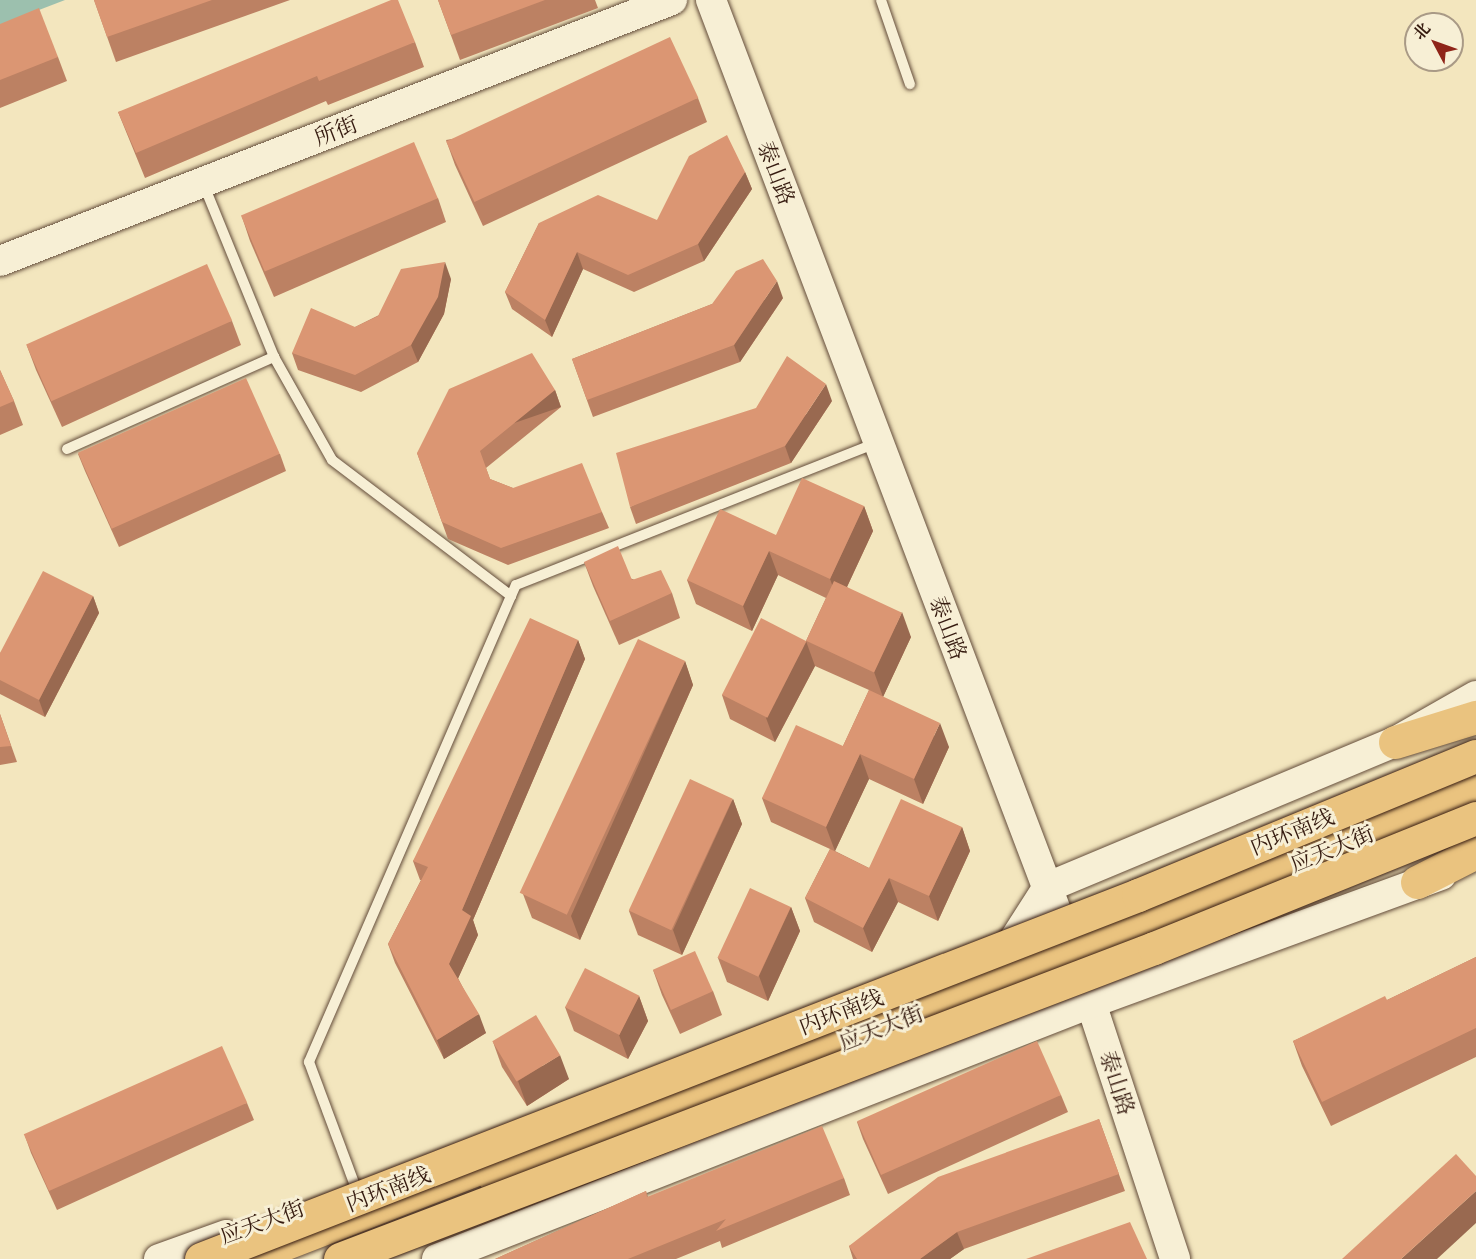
<!DOCTYPE html>
<html>
<head>
<meta charset="utf-8">
<style>
	body { margin:0 }
	#map { position:relative; width:1476px; height:1259px; overflow:hidden; background:#f3e6be; font-family:"IM FELL Great Primer","Noto Serif SC",serif }
	div>[style] { position:absolute }
	.water>* { inset:0; background:#9cc0ae }
	.roads { filter:drop-shadow(0 0 2px #644d3b) drop-shadow(0 0 2px #644d3b) }
	.lane>* { height:10px; margin:-5px; padding:0 5px; transform-origin:5px; border-radius:5px; background:#f7efd5 }
	.secondary>* { height:30px; margin:-15px; padding:0 15px; transform-origin:15px; border-radius:15px; background:#f7efd5 }
	.primary>* { height:33px; margin:-16.5px; padding:0 16.5px; transform-origin:16.5px; border-radius:16.5px; background:#eac37f }
	.highway>* { height:33px; margin:-16.5px; padding:0 16.5px; transform-origin:16.5px; border-radius:16.5px; background:#eac37f }
	.bridges { filter:drop-shadow(0 0 2px #351a0f) drop-shadow(0 0 2px #351a0f) }
	.highway-bridge>* { height:33px; margin:-16.5px; padding:0 16.5px; transform-origin:16.5px; border-radius:16.5px; background:#eac37f }
	.wall>* { inset:0; background:#bc8163 }
	.shaded-wall>* { inset:0; background:#996950; transform-origin:0 0 }
	.building>* { inset:0; background:#db9673; transform-origin:0 0 }
	span { translate:-50% -50%; white-space:nowrap; text-align:center; line-height:1.15; -webkit-text-stroke:6px #f7efd5; paint-order:stroke }
	.street-label { font-size:22px; color:#351a0f }
	.north { position:absolute; left:1404px; top:12px; width:60px; height:60px; box-sizing:border-box; background:#f7efd5; border:2px solid #a99a86; border-radius:50%; rotate:311deg; font-size:16px; font-weight:700; line-height:24px; text-align:center; color:#351a0f }
	.north::after { content:''; display:block; margin:auto; width:21px; height:27px; background:#8f2418; clip-path:polygon(50% 0,100% 100%,50% 72%,0 100%) }
</style>
</head>
<body>
<div id="map">
	<div class="water">
		<i style="clip-path:polygon(0 0,65px 0,0 25px)"></i>
	</div>
	<div class="roads">
		<div class="lane">
			<i style="left:881px;top:0;width:89px;rotate:71deg"></i>
			<i style="left:203px;top:183px;width:188px;rotate:67.8deg"></i>
			<i style="left:67px;top:449px;width:227px;rotate:-24deg"></i>
			<i style="left:274px;top:357px;width:118px;rotate:60.6deg"></i>
			<i style="left:332px;top:460px;width:225px;rotate:37.2deg"></i>
			<i style="left:511px;top:596px;width:508px;rotate:113.44deg"></i>
			<i style="left:309px;top:1062px;width:141px;rotate:69.6deg"></i>
			<i style="left:511px;top:596px;width:12px;rotate:-66deg"></i>
			<i style="left:516px;top:585px;width:388px;rotate:-21.5deg"></i>
		</div>
		<div class="secondary">
			<i style="left:711px;top:0;width:1073px;rotate:69.25deg"></i>
			<i style="left:1091px;top:1003px;width:269px;rotate:71.8deg"></i>
			<i style="left:0;top:261px;width:721px;rotate:-21.23deg"></i>
			<i style="left:1005px;top:954px;width:80px;rotate:-57.3deg"></i>
			<i style="left:1048px;top:887px;width:376px;rotate:-22.7deg"></i>
			<i style="left:1395px;top:742px;width:93px;rotate:-29.6deg"></i>
			<i style="left:159px;top:1259px;width:71px;rotate:-19.7deg"></i>
			<i style="left:437px;top:1259px;width:702px;rotate:-21.38deg"></i>
			<i style="left:1091px;top:1003px;width:373px;rotate:-20.1deg"></i>
		</div>
		<div class="primary">
			<i style="left:494px;top:1177px;width:1055px;rotate:-21.46deg"></i>
			<i style="left:252px;top:1256px;width:282px;rotate:-21.2deg"></i>
		</div>
		<div class="highway">
			<i style="left:1395px;top:742px;width:85px;rotate:-17.2deg"></i>
			<i style="left:1417px;top:882px;width:66px;rotate:-27deg"></i>
		</div>
	</div>
	<div class="bridges">
		<div class="highway-bridge">
			<i style="left:201px;top:1259px;width:1005px;rotate:-21.23deg"></i>
			<i style="left:1138px;top:895px;width:365px;rotate:-22.4deg"></i>
			<i style="left:340px;top:1259px;width:871px;rotate:-20.91deg"></i>
			<i style="left:1154px;top:948px;width:347px;rotate:-22deg"></i>
		</div>
	</div>
	<div class="wall">
		<i style="clip-path:polygon(94px 0,290px 0,116px 62px)"></i>
		<i style="clip-path:polygon(438px 0,595px 0,598px 8px,460px 60px)"></i>
		<i style="clip-path:polygon(0 24px,58px 57px,67px 81px,0 108px)"></i>
		<i style="clip-path:polygon(415px 42px,424px 67px,328px 105px,326px 101px,145px 178px,118px 112px)"></i>
		<i style="clip-path:polygon(698px 98px,707px 122px,483px 226px,455px 165px,446px 140px)"></i>
		<i style="clip-path:polygon(745px 172px,752px 189px,704px 261px,634px 292px,583px 269px,552px 337px,512px 309px,505px 292px,539px 223px,657px 220px)"></i>
		<i style="clip-path:polygon(438px 198px,446px 222px,274px 297px,250px 241px,242px 217px)"></i>
		<i style="clip-path:polygon(451px 279px,444px 314px,418px 362px,361px 392px,298px 370px,292px 353px,355px 327px)"></i>
		<i style="clip-path:polygon(783px 298px,740px 362px,593px 417px,572px 359px,712px 304px)"></i>
		<i style="clip-path:polygon(232px 321px,241px 345px,62px 427px,36px 370px,27px 346px)"></i>
		<i style="clip-path:polygon(0 370px,14px 401px,23px 425px,0 435px)"></i>
		<i style="clip-path:polygon(555px 390px,561px 407px,486px 468px,490px 479px,513px 488px,602px 512px,609px 528px,508px 565px,448px 539px,417px 453px)"></i>
		<i style="clip-path:polygon(832px 401px,791px 463px,636px 524px,630px 507px)"></i>
		<i style="clip-path:polygon(78px 454px,280px 454px,286px 471px,119px 547px,85px 471px)"></i>
		<i style="clip-path:polygon(864px 506px,873px 531px,847px 587px,911px 637px,883px 697px,949px 747px,923px 804px,869px 779px,835px 851px,869px 868px,962px 827px,970px 851px,938px 921px,898px 902px,872px 952px,814px 922px,805px 898px,830px 849px,771px 822px,762px 798px,843px 746px,869px 690px,815px 666px,775px 742px,730px 719px,722px 695px,806px 641px,826px 598px,778px 575px,752px 631px,696px 604px,687px 580px,776px 535px)"></i>
		<i style="clip-path:polygon(584px 562px,672px 593px,680px 618px,619px 645px,593px 586px)"></i>
		<i style="clip-path:polygon(93px 596px,99px 613px,45px 717px,0 694px,0 653px)"></i>
		<i style="clip-path:polygon(578px 640px,585px 659px,473px 920px,478px 935px,458px 978px,486px 1033px,444px 1059px,395px 963px,388px 944px,421px 880px,420px 880px,413px 861px)"></i>
		<i style="clip-path:polygon(685px 661px,693px 685px,580px 940px,532px 918px,523px 894px)"></i>
		<i style="clip-path:polygon(0 714px,17px 762px,0 765px)"></i>
		<i style="clip-path:polygon(733px 799px,742px 824px,682px 955px,638px 935px,629px 911px)"></i>
		<i style="clip-path:polygon(791px 907px,800px 931px,768px 1001px,727px 982px,718px 958px)"></i>
		<i style="clip-path:polygon(1476px 957px,1476px 1057px,1331px 1126px,1302px 1066px,1293px 1041px,1387px 1000px)"></i>
		<i style="clip-path:polygon(653px 970px,713px 991px,722px 1015px,680px 1034px,662px 995px)"></i>
		<i style="clip-path:polygon(639px 996px,648px 1021px,628px 1059px,574px 1031px,565px 1007px)"></i>
		<i style="clip-path:polygon(493px 1042px,569px 1079px,527px 1106px,502px 1067px)"></i>
		<i style="clip-path:polygon(1061px 1095px,1068px 1112px,888px 1194px,863px 1139px,857px 1122px)"></i>
		<i style="clip-path:polygon(247px 1103px,254px 1120px,57px 1210px,31px 1153px,25px 1136px)"></i>
		<i style="clip-path:polygon(1099px 1119px,1125px 1191px,964px 1249px,950px 1259px,853px 1259px,849px 1246px)"></i>
		<i style="clip-path:polygon(844px 1178px,850px 1195px,722px 1248px,720px 1241px,676px 1259px,495px 1259px,646px 1191px,648px 1197px)"></i>
	</div>
	<div class="shaded-wall">
		<i style="clip-path:polygon(745px 172px,752px 189px,704px 261px,698px 244px)"></i>
		<i style="clip-path:polygon(577px 252px,583px 269px,552px 337px,545px 320px)"></i>
		<i style="clip-path:polygon(445px 262px,451px 279px,444px 314px,418px 362px,411px 345px)"></i>
		<i style="clip-path:polygon(777px 281px,783px 298px,740px 362px,734px 345px)"></i>
		<i style="clip-path:polygon(826px 384px,832px 401px,791px 463px,785px 446px)"></i>
		<i style="left:555px;top:390px;width:18px;height:97px;rotate:71deg"></i>
		<i style="clip-path:polygon(864px 506px,873px 531px,839px 604px,830px 579px)"></i>
		<i style="clip-path:polygon(769px 551px,778px 575px,752px 631px,743px 606px)"></i>
		<i style="clip-path:polygon(93px 596px,99px 613px,45px 717px,39px 700px)"></i>
		<i style="clip-path:polygon(902px 612px,911px 637px,883px 697px,874px 672px)"></i>
		<i style="clip-path:polygon(578px 640px,585px 659px,473px 920px,478px 935px,456px 983px,449px 964px,462px 910px)"></i>
		<i style="clip-path:polygon(806px 641px,815px 666px,775px 742px,766px 718px)"></i>
		<i style="clip-path:polygon(685px 661px,693px 685px,580px 940px,571px 916px)"></i>
		<i style="clip-path:polygon(940px 723px,949px 747px,923px 804px,914px 779px)"></i>
		<i style="clip-path:polygon(860px 754px,869px 779px,835px 851px,826px 827px)"></i>
		<i style="clip-path:polygon(733px 799px,742px 824px,682px 955px,673px 930px)"></i>
		<i style="clip-path:polygon(962px 827px,970px 851px,938px 921px,929px 896px)"></i>
		<i style="clip-path:polygon(889px 878px,898px 902px,872px 952px,863px 928px)"></i>
		<i style="clip-path:polygon(791px 907px,800px 931px,768px 1001px,759px 976px)"></i>
		<i style="clip-path:polygon(639px 996px,648px 1021px,628px 1059px,619px 1035px)"></i>
		<i style="clip-path:polygon(479px 1014px,486px 1033px,444px 1059px,437px 1040px)"></i>
		<i style="clip-path:polygon(560px 1055px,569px 1079px,527px 1106px,518px 1081px)"></i>
		<i style="clip-path:polygon(1476px 1191px,1476px 1223px,1437px 1259px,1401px 1259px)"></i>
		<i style="clip-path:polygon(957px 1232px,964px 1249px,950px 1259px,920px 1259px)"></i>
	</div>
	<div class="building">
		<i style="clip-path:polygon(94px 0,212px 0,107px 37px)"></i>
		<i style="clip-path:polygon(391px 0,398px 0,415px 42px,319px 81px,317px 76px,136px 153px,118px 112px)"></i>
		<i style="clip-path:polygon(438px 0,545px 0,451px 35px)"></i>
		<i style="clip-path:polygon(39px 8px,58px 57px,0 80px,0 24px)"></i>
		<i style="left:670px;top:37px;width:67px;height:247px;rotate:65deg"></i>
		<i style="clip-path:polygon(727px 135px,745px 172px,698px 244px,628px 275px,577px 252px,545px 320px,505px 292px,539px 223px,598px 195px,657px 220px,689px 156px)"></i>
		<i style="left:414px;top:142px;width:61px;height:188px;rotate:67deg"></i>
		<i style="clip-path:polygon(763px 259px,777px 281px,734px 345px,587px 400px,572px 359px,712px 304px,736px 271px)"></i>
		<i style="clip-path:polygon(445px 262px,438px 297px,411px 345px,355px 375px,292px 353px,311px 308px,355px 327px,378px 316px,401px 269px)"></i>
		<i style="left:207px;top:264px;width:62px;height:198px;rotate:66deg"></i>
		<i style="clip-path:polygon(532px 353px,555px 390px,480px 451px,490px 479px,513px 488px,582px 463px,602px 512px,501px 548px,442px 522px,417px 453px,449px 389px)"></i>
		<i style="clip-path:polygon(787px 356px,826px 384px,785px 446px,630px 507px,616px 453px,756px 408px)"></i>
		<i style="clip-path:polygon(0 370px,14px 401px,0 407px)"></i>
		<i style="left:246px;top:378px;width:83px;height:184px;rotate:66deg"></i>
		<i style="clip-path:polygon(802px 478px,864px 506px,830px 579px,769px 551px,743px 606px,687px 580px,720px 509px,776px 535px)"></i>
		<i style="clip-path:polygon(618px 546px,632px 580px,661px 570px,672px 593px,610px 621px,584px 562px)"></i>
		<i style="clip-path:polygon(43px 571px,93px 596px,39px 700px,0 680px,0 653px)"></i>
		<i style="left:834px;top:581px;width:75px;height:66px;rotate:25deg"></i>
		<i style="clip-path:polygon(530px 618px,578px 640px,462px 910px,471px 916px,449px 964px,479px 1014px,437px 1040px,388px 944px,428px 867px,413px 861px)"></i>
		<i style="left:761px;top:618px;width:51px;height:86px;rotate:27deg"></i>
		<i style="left:638px;top:639px;width:52px;height:280px;rotate:25deg"></i>
		<i style="clip-path:polygon(869px 690px,940px 723px,914px 779px,860px 754px,826px 827px,762px 798px,796px 725px,843px 746px)"></i>
		<i style="clip-path:polygon(0 714px,11px 746px,0 747px)"></i>
		<i style="left:690px;top:779px;width:47px;height:145px;rotate:25deg"></i>
		<i style="clip-path:polygon(901px 799px,962px 827px,929px 896px,889px 878px,863px 928px,805px 898px,830px 849px,869px 868px)"></i>
		<i style="left:750px;top:888px;width:45px;height:77px;rotate:25deg"></i>
		<i style="left:695px;top:951px;width:44px;height:46px;rotate:66deg"></i>
		<i style="clip-path:polygon(1476px 957px,1476px 1028px,1322px 1102px,1293px 1041px,1385px 996px,1387px 1000px)"></i>
		<i style="left:585px;top:968px;width:61px;height:44px;rotate:27deg"></i>
		<i style="left:536px;top:1015px;width:47px;height:51px;rotate:59deg"></i>
		<i style="left:1037px;top:1041px;width:59px;height:197px;rotate:66deg"></i>
		<i style="left:222px;top:1046px;width:62px;height:217px;rotate:66deg"></i>
		<i style="clip-path:polygon(1099px 1119px,1119px 1174px,957px 1232px,920px 1259px,857px 1259px,849px 1246px,938px 1177px)"></i>
		<i style="clip-path:polygon(822px 1126px,844px 1178px,716px 1231px,726px 1219px,628px 1259px,495px 1259px,646px 1191px,647px 1197px)"></i>
		<i style="clip-path:polygon(1456px 1154px,1476px 1176px,1476px 1191px,1401px 1259px,1342px 1259px)"></i>
		<i style="clip-path:polygon(1130px 1222px,1147px 1259px,1026px 1259px)"></i>
	</div>
	<div class="street-label">
		<span style="left:336px;top:131px;rotate:-21deg">所街</span>
		<span style="left:776px;top:173px;rotate:69deg">泰山路</span>
		<span style="left:948px;top:628px;rotate:69deg">泰山路</span>
		<span style="left:1292px;top:832px;rotate:-22deg">内环南线</span>
		<span style="left:1332px;top:849px;rotate:-22deg">应天大街</span>
		<span style="left:841px;top:1012px;rotate:-21deg">内环南线</span>
		<span style="left:881px;top:1028px;rotate:-21deg">应天大街</span>
		<span style="left:1117px;top:1083px;rotate:72deg">泰山路</span>
		<span style="left:388px;top:1189px;rotate:-21deg">内环南线</span>
		<span style="left:262px;top:1222px;rotate:-20deg">应天大街</span>
	</div>
	<div class="north">北</div>
</div>
</body>
</html>
